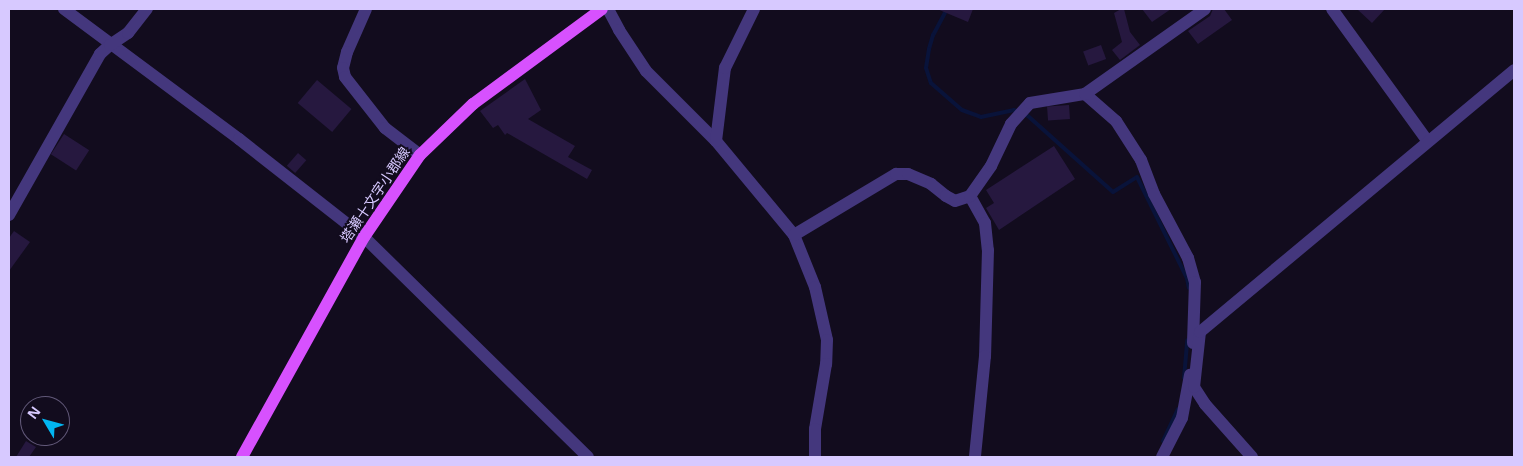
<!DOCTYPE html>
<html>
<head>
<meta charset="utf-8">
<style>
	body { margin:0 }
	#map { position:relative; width:1523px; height:466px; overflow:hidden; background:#120c1e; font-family:"Noto Sans","Noto Sans JP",sans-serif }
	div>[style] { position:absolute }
	.stream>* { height:4px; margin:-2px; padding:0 2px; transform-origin:2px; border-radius:2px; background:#09133a }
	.building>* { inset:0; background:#26183f; transform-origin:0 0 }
	.minor>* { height:12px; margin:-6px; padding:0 6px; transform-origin:6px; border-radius:6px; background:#44377d }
	.major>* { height:12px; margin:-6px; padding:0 6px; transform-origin:6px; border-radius:6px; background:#d751fe }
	span { translate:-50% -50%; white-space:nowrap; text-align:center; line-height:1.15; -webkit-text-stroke:4px #120c1e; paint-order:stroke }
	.street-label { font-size:14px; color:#d7c9ff }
	.frame { position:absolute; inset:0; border:10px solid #d7c9ff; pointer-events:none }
	.north { position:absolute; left:20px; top:396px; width:50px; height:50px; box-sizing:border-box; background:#120c1e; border:1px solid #615878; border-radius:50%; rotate:307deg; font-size:14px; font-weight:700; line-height:20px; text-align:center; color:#d7c9ff }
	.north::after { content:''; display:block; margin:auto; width:18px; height:22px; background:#02b6f2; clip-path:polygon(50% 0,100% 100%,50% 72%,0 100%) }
</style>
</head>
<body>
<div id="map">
	<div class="stream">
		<i style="left:947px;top:9px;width:30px;rotate:118deg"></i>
		<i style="left:933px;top:35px;width:15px;rotate:106deg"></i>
		<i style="left:929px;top:49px;width:19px;rotate:99deg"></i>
		<i style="left:926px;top:68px;width:16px;rotate:72deg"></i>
		<i style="left:931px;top:83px;width:41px;rotate:41.1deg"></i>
		<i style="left:962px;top:110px;width:20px;rotate:20deg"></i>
		<i style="left:981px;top:117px;width:34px;rotate:-12deg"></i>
		<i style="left:1014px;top:110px;width:15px;rotate:23deg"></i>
		<i style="left:1028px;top:116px;width:114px;rotate:41.8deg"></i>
		<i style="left:1113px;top:192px;width:28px;rotate:-32deg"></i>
		<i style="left:1137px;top:177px;width:113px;rotate:63.7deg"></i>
		<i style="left:1187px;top:278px;width:10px;rotate:79deg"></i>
		<i style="left:1184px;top:378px;width:38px;rotate:-85deg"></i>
		<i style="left:1163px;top:441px;width:35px;rotate:-65deg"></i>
	</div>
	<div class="building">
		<i style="clip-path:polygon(937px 9px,973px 9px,968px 22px)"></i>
		<i style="clip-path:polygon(1121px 9px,1124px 9px,1130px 32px,1140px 45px,1120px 60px,1112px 50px,1122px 42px,1114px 13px)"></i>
		<i style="clip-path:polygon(1142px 9px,1171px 9px,1152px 22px)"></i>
		<i style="clip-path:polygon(1213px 9px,1224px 9px,1232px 20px,1198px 44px,1188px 31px,1210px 16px)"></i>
		<i style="clip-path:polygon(1357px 9px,1385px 9px,1372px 23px)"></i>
		<i style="left:1101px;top:45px;width:15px;height:19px;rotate:70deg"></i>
		<i style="clip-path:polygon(525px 79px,541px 110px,528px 119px,575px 146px,568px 157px,592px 170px,587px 179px,507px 133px,505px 135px,498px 125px,493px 128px,480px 111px)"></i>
		<i style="left:317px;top:80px;width:45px;height:30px;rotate:40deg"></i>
		<i style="left:1069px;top:105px;width:14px;height:22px;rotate:86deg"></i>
		<i style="left:64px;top:134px;width:30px;height:24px;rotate:33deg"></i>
		<i style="clip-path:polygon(1054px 146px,1075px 179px,999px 230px,986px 208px,994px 203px,986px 190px)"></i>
		<i style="left:298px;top:153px;width:11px;height:17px;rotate:41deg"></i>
		<i style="clip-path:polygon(14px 231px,30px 242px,9px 271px,9px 238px)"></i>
		<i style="clip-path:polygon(26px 441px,36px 447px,29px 457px,16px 457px)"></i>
	</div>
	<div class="minor">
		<i style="left:64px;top:9px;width:218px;rotate:36.6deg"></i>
		<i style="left:239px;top:139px;width:159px;rotate:38.1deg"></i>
		<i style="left:364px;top:237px;width:314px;rotate:44.5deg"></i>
		<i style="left:366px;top:9px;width:47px;rotate:113.8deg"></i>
		<i style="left:347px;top:52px;width:16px;rotate:104deg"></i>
		<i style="left:343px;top:68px;width:9px;rotate:77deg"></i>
		<i style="left:345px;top:77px;width:65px;rotate:51.9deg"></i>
		<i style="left:385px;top:128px;width:44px;rotate:37.6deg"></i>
		<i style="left:608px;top:9px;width:24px;rotate:62deg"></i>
		<i style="left:619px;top:30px;width:49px;rotate:56.6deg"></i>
		<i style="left:646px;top:71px;width:99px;rotate:45deg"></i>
		<i style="left:716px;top:141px;width:122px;rotate:50.3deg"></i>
		<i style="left:794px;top:235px;width:56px;rotate:68deg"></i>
		<i style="left:815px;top:287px;width:54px;rotate:77.2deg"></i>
		<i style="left:827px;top:340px;width:24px;rotate:92deg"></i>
		<i style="left:826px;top:364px;width:66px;rotate:99.6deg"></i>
		<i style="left:815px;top:429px;width:28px;rotate:90deg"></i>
		<i style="left:1332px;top:9px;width:162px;rotate:54.1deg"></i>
		<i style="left:1085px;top:94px;width:41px;rotate:41.1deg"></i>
		<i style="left:1116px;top:121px;width:46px;rotate:57.3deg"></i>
		<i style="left:1141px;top:160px;width:36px;rotate:69deg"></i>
		<i style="left:1154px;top:194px;width:72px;rotate:62deg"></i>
		<i style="left:1188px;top:258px;width:25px;rotate:74deg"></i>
		<i style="left:1195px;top:282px;width:61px;rotate:91.9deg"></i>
		<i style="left:716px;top:141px;width:74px;rotate:-83deg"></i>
		<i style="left:725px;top:68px;width:66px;rotate:-63.8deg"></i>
		<i style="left:970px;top:196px;width:31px;rotate:61deg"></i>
		<i style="left:985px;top:223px;width:27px;rotate:84deg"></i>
		<i style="left:988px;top:250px;width:106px;rotate:91.6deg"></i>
		<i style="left:985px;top:356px;width:101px;rotate:95.7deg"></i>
		<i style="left:9px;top:215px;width:185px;rotate:-60.5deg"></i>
		<i style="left:100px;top:54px;width:13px;rotate:-42deg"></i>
		<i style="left:110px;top:45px;width:22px;rotate:-34deg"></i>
		<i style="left:128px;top:33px;width:31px;rotate:-52deg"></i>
		<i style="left:794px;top:235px;width:119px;rotate:-30.9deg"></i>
		<i style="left:896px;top:174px;width:12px"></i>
		<i style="left:908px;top:174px;width:25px;rotate:23deg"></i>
		<i style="left:931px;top:184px;width:19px;rotate:39deg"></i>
		<i style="left:946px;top:196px;width:10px;rotate:29deg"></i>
		<i style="left:955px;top:201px;width:16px;rotate:-18deg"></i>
		<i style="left:970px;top:196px;width:37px;rotate:-55deg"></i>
		<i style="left:991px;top:166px;width:47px;rotate:-64.5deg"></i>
		<i style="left:1011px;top:124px;width:28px;rotate:-48deg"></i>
		<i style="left:1030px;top:103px;width:56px;rotate:-9.3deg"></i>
		<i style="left:1085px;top:94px;width:147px;rotate:-35.3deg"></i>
		<i style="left:1162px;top:457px;width:44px;rotate:-62.9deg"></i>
		<i style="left:1182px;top:418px;width:44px;rotate:-79.5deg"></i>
		<i style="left:1252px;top:457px;width:71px;rotate:-131.6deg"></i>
		<i style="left:1205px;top:404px;width:20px;rotate:-123deg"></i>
		<i style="left:1194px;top:387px;width:55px;rotate:-83.8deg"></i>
		<i style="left:1200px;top:332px;width:409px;rotate:-39.8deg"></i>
	</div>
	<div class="major">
		<i style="left:242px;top:457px;width:252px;rotate:-61deg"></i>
		<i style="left:364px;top:237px;width:99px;rotate:-55.7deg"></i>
		<i style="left:420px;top:155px;width:74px;rotate:-43.9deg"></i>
		<i style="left:473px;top:104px;width:160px;rotate:-36.4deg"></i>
	</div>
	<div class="street-label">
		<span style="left:375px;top:195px;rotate:-56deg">塔瀬十文字小郡線</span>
	</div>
	<div class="frame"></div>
	<div class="north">N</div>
</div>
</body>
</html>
